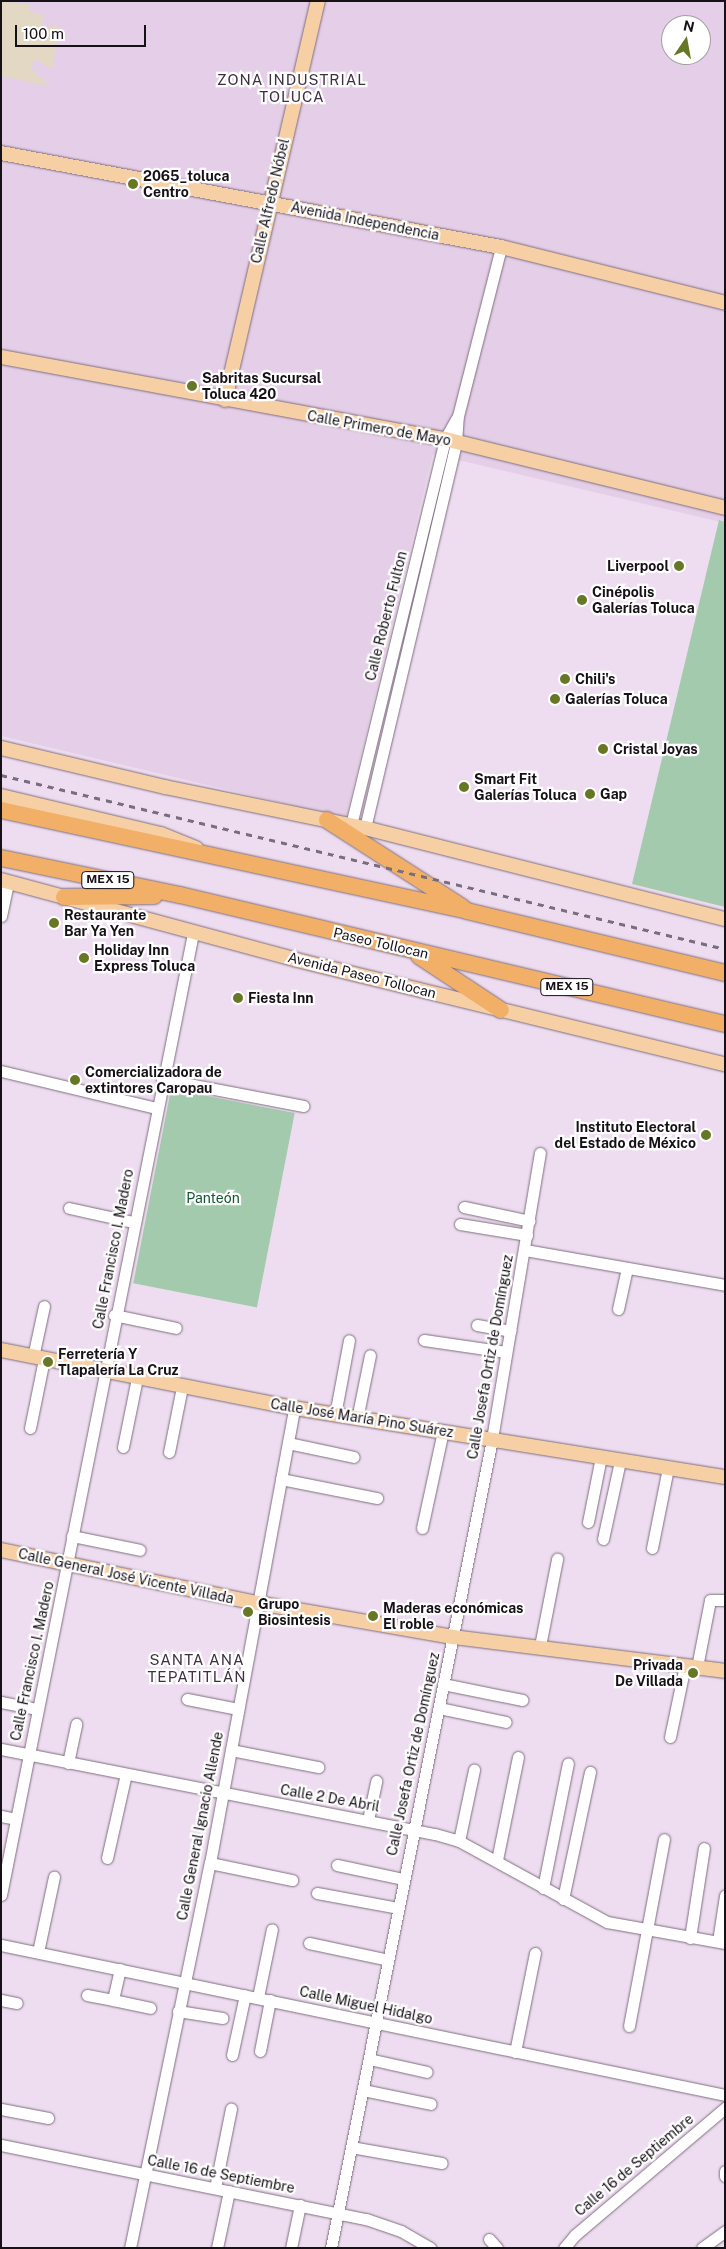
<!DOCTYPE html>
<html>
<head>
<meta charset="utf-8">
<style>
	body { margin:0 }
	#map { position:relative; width:726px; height:2249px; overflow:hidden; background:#eeddf0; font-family:"Public Sans",sans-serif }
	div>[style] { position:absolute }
	.built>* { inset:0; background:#e5cee7 }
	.education>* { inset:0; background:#e3d8c4 }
	.green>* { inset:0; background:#a4caae; transform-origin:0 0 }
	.roads { filter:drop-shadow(0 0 1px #7e6e7f) drop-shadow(0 0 1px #7e6e7f) }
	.minor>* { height:11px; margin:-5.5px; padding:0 5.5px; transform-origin:5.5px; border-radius:5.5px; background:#fff }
	.major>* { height:14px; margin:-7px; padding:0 7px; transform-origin:7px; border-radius:7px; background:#f7cfa4 }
	.highway>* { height:16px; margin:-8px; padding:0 8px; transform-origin:8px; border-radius:8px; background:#f2af68 }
	.rail>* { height:2.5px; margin-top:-1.25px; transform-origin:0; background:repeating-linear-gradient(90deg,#786d7a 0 6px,transparent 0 12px) }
	.dots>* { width:14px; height:14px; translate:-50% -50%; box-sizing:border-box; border:2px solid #fff; border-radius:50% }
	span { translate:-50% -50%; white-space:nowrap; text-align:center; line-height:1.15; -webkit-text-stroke:4.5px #fff; paint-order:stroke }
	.shield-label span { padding:1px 4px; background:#fff; border:1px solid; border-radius:4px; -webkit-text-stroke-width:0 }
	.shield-label { font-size:12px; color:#161017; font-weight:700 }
	.poi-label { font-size:14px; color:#161017; font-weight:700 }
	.left { translate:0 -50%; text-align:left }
	.right { translate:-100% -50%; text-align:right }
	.street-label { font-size:14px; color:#161017 }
	.park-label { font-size:14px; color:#13562e }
	.neighbourhood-label { font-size:15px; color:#3f3140; letter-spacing:1px }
	.frame { position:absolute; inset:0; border:2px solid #161017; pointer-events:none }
	.north { position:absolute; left:661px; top:15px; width:50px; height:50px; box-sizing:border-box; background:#fff; border:1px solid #a29fa2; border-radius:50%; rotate:12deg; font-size:14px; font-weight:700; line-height:20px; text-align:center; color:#161017 }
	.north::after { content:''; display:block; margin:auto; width:18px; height:22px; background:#677725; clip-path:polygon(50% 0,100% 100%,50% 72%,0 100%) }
	.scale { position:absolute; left:15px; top:25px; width:131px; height:22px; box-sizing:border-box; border:2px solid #161017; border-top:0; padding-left:6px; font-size:15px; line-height:18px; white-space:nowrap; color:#161017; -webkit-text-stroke:4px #fff; paint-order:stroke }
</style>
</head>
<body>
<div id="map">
	<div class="built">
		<i style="clip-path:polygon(evenodd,1px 1px,725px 1px,725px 523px,433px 454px,346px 818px,1px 736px,1px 1px,671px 25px,701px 25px,701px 55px,671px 55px,671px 25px)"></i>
	</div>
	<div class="education">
		<i style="clip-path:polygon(1px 1px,31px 5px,29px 12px,44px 15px,41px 27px,60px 26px,52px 69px,34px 59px,31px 69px,50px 86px,1px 76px)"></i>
	</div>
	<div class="green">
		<i style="clip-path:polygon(719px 520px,725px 522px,725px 907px,632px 884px)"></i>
		<i style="left:171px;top:1089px;width:126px;height:198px;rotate:11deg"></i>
	</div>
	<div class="roads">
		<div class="minor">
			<i style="left:351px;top:825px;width:397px;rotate:-76.3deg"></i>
			<i style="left:445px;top:439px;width:23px;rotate:-61deg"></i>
			<i style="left:365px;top:828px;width:397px;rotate:-76.7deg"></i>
			<i style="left:456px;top:442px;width:26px;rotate:-86deg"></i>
			<i style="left:458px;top:416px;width:174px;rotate:-75.7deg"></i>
			<i style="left:1px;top:916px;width:35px;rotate:-78deg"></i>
			<i style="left:1px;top:1071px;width:159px;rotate:13.4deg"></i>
			<i style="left:162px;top:1079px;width:144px;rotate:10.8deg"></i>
			<i style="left:464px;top:1207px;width:67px;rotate:12deg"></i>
			<i style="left:69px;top:1208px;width:66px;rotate:12.3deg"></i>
			<i style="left:460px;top:1224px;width:68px;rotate:9.3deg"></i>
			<i style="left:525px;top:1250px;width:203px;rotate:9.9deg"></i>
			<i style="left:618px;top:1309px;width:42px;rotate:-77.6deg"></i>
			<i style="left:114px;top:1315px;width:63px;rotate:11.8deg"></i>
			<i style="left:477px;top:1325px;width:34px;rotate:10deg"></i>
			<i style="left:424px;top:1340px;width:83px;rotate:8.3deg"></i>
			<i style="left:33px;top:1357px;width:52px;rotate:-77.8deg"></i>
			<i style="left:335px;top:1415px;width:76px;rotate:-79.4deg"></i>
			<i style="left:357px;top:1419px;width:65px;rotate:-78.5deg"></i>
			<i style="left:30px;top:1428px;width:70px;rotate:-78.5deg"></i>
			<i style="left:288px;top:1443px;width:67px;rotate:12deg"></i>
			<i style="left:123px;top:1447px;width:70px;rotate:-78.5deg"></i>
			<i style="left:169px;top:1452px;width:66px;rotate:-78.7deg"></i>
			<i style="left:281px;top:1479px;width:98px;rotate:11.2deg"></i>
			<i style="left:588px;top:1522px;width:66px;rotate:-78.7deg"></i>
			<i style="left:422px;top:1528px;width:99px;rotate:-77.8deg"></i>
			<i style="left:72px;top:1536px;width:69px;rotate:11.6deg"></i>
			<i style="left:603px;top:1539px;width:80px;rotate:-77.7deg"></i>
			<i style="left:652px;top:1548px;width:82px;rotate:-78.7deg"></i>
			<i style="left:540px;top:1646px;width:89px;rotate:-78.9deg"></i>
			<i style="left:697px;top:1667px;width:68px;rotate:-79deg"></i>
			<i style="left:710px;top:1600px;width:15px"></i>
			<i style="left:443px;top:1684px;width:81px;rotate:11.4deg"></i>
			<i style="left:187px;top:1699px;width:52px;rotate:11.1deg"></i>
			<i style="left:1px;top:1702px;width:37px;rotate:11deg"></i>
			<i style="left:439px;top:1708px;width:68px;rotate:11.8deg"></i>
			<i style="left:670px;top:1737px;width:74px;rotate:-78.2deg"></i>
			<i style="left:1px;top:1749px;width:442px;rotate:11.1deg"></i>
			<i style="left:435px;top:1834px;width:25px;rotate:16deg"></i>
			<i style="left:459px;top:1841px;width:169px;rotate:28.7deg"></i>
			<i style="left:607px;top:1922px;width:120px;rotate:10.1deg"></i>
			<i style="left:231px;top:1750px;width:89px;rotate:11.1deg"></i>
			<i style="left:68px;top:1763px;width:40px;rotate:-78deg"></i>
			<i style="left:1px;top:1816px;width:15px;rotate:11deg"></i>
			<i style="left:368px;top:1820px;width:40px;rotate:-78deg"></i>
			<i style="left:459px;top:1841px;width:73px;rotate:-78.1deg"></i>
			<i style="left:107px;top:1858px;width:86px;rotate:-77.3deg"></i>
			<i style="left:497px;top:1860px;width:105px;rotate:-78.5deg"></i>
			<i style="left:210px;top:1863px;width:84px;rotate:11.7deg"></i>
			<i style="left:337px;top:1865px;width:67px;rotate:12deg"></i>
			<i style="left:543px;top:1888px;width:127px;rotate:-78.7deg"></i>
			<i style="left:317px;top:1893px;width:82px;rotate:10.5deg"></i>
			<i style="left:1px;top:1895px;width:981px;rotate:-78.71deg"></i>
			<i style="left:563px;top:1899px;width:130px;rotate:-78deg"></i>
			<i style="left:690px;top:1938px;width:91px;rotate:-81.2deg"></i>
			<i style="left:718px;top:1941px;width:46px;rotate:-81.2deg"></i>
			<i style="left:309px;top:1943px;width:81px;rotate:12.1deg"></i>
			<i style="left:1px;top:1945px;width:739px;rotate:11.71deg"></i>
			<i style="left:38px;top:1952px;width:77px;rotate:-78deg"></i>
			<i style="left:120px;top:1969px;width:32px;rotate:103deg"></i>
			<i style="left:113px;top:2000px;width:38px;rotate:12deg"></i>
			<i style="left:87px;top:1995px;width:26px;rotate:11deg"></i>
			<i style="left:258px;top:1997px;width:69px;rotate:-78.4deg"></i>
			<i style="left:1px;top:2000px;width:16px;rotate:11deg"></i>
			<i style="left:178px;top:2011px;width:45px;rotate:9deg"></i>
			<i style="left:629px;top:2026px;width:190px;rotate:-79.4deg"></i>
			<i style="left:260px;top:2051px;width:52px;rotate:-78.9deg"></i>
			<i style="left:515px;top:2052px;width:101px;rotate:-78.6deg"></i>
			<i style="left:232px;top:2055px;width:61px;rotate:-77.8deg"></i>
			<i style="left:369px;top:2059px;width:59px;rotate:12.6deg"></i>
			<i style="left:363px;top:2090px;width:69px;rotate:11.6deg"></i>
			<i style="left:1px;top:2109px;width:48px;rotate:10.8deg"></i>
			<i style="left:1px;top:2145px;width:372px;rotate:11.5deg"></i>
			<i style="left:366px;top:2219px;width:37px;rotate:19deg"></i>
			<i style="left:401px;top:2231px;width:34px;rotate:30deg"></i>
			<i style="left:351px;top:2147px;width:92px;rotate:10deg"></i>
			<i style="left:725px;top:2171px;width:5px;rotate:90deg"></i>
			<i style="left:215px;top:2188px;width:81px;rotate:-78.6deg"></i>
			<i style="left:489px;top:2239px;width:12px;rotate:48deg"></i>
			<i style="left:130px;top:2248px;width:393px;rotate:-78.3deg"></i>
			<i style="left:210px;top:1863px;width:463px;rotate:-79.5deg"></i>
			<i style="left:217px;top:2248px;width:58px;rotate:-78.1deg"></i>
			<i style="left:291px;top:2248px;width:44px;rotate:-78.2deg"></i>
			<i style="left:331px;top:2248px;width:825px;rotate:-78.74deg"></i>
			<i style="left:492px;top:1439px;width:290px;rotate:-80.5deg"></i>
			<i style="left:564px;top:2248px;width:17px;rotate:-50deg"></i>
			<i style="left:575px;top:2235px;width:197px;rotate:-40.3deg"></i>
			<i style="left:702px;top:2248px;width:29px;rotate:-36deg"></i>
		</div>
		<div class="major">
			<i style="left:1px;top:153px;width:509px;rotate:10.65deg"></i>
			<i style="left:501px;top:247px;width:231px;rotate:14deg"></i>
			<i style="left:1px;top:357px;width:452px;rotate:10.5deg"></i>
			<i style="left:445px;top:439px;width:288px;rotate:13.8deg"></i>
			<i style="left:225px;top:400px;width:410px;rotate:-76.9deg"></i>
			<i style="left:1px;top:748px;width:169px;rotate:13.4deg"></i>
			<i style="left:165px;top:787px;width:204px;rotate:11.6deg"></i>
			<i style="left:365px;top:828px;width:371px;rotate:14.2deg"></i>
			<i style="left:1px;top:796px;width:164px;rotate:13.4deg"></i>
			<i style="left:161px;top:834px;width:38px;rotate:22deg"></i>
			<i style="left:1px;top:880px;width:307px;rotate:15.1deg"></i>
			<i style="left:297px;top:960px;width:440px;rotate:13.7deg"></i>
			<i style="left:1px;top:1350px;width:299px;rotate:11.2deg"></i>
			<i style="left:294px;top:1408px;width:436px;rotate:9.1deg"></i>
			<i style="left:1px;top:1550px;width:262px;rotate:11.7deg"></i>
			<i style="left:258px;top:1603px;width:198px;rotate:9.9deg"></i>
			<i style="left:453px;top:1637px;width:274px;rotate:7.1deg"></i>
		</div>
		<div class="highway">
			<i style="left:1px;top:810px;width:477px;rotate:12.2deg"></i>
			<i style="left:467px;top:911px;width:265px;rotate:13.5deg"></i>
			<i style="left:327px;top:820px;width:161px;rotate:32.8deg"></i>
			<i style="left:1px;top:858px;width:183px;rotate:11.7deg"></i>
			<i style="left:180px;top:895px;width:560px;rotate:13.32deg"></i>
			<i style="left:64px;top:897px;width:90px;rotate:-0.6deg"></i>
			<i style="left:419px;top:956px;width:98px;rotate:33.4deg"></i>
		</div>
	</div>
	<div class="rail">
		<i style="left:1px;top:775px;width:745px;rotate:13.51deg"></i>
	</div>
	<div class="dots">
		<i style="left:133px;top:184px;background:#677725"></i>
		<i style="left:192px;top:386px;background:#677725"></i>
		<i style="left:679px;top:566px;background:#677725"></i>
		<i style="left:582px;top:600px;background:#677725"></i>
		<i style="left:565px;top:679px;background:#677725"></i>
		<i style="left:555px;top:699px;background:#677725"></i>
		<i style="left:603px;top:749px;background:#677725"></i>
		<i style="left:464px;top:787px;background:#677725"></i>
		<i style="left:590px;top:794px;background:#677725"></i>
		<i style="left:54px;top:923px;background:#677725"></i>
		<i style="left:84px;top:958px;background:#677725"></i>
		<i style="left:238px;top:998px;background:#677725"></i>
		<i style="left:75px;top:1080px;background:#677725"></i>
		<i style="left:706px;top:1135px;background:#677725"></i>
		<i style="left:48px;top:1362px;background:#677725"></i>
		<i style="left:248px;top:1612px;background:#677725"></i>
		<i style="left:373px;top:1616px;background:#677725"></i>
		<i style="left:693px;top:1673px;background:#677725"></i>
	</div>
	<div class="shield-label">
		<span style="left:108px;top:880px">MEX 15</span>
		<span style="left:567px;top:987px">MEX 15</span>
	</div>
	<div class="poi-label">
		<span class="left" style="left:143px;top:184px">2065_toluca<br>Centro</span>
		<span class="left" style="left:202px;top:386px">Sabritas Sucursal<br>Toluca 420</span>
		<span class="right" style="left:669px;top:566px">Liverpool</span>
		<span class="left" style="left:592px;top:600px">Cinépolis<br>Galerías Toluca</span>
		<span class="left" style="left:575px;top:679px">Chili's</span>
		<span class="left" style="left:565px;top:699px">Galerías Toluca</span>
		<span class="left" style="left:613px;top:749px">Cristal Joyas</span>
		<span class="left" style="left:474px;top:787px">Smart Fit<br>Galerías Toluca</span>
		<span class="left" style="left:600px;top:794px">Gap</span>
		<span class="left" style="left:64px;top:923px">Restaurante<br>Bar Ya Yen</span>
		<span class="left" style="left:94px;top:958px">Holiday Inn<br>Express Toluca</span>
		<span class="left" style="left:248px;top:998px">Fiesta Inn</span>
		<span class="left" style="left:85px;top:1080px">Comercializadora de<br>extintores Caropau</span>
		<span class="right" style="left:696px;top:1135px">Instituto Electoral<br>del Estado de México</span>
		<span class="left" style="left:58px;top:1362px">Ferretería Y<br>Tlapalería La Cruz</span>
		<span class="left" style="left:258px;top:1612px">Grupo<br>Biosintesis</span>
		<span class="left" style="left:383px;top:1616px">Maderas económicas<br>El roble</span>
		<span class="right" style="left:683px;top:1673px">Privada<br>De Villada</span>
	</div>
	<div class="street-label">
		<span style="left:270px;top:201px;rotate:-77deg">Calle Alfredo Nóbel</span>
		<span style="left:365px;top:221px;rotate:11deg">Avenida Independencia</span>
		<span style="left:379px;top:428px;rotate:10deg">Calle Primero de Mayo</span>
		<span style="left:386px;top:616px;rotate:-76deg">Calle Roberto Fulton</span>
		<span style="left:381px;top:943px;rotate:13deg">Paseo Tollocan</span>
		<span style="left:362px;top:975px;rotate:14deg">Avenida Paseo Tollocan</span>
		<span style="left:113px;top:1249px;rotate:-79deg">Calle Francisco I. Madero</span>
		<span style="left:490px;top:1357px;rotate:-80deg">Calle Josefa Ortiz de Domínguez</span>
		<span style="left:362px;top:1418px;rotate:9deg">Calle José María Pino Suárez</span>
		<span style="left:126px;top:1576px;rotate:12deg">Calle General José Vicente Villada</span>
		<span style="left:32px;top:1661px;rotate:-78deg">Calle Francisco I. Madero</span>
		<span style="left:413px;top:1754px;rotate:-78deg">Calle Josefa Ortiz de Domínguez</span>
		<span style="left:330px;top:1798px;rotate:10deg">Calle 2 De Abril</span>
		<span style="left:200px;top:1826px;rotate:-79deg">Calle General Ignacio Allende</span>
		<span style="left:366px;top:2005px;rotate:12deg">Calle Miguel Hidalgo</span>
		<span style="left:634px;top:2165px;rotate:-40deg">Calle 16 de Septiembre</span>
		<span style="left:221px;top:2174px;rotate:11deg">Calle 16 de Septiembre</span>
	</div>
	<div class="park-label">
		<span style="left:213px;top:1198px">Panteón</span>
	</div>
	<div class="neighbourhood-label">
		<span style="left:292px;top:88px">ZONA INDUSTRIAL<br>TOLUCA</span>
		<span style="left:197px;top:1668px">SANTA ANA<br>TEPATITLÁN</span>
	</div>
	<div class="frame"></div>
	<div class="north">N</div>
	<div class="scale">100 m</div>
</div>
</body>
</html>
